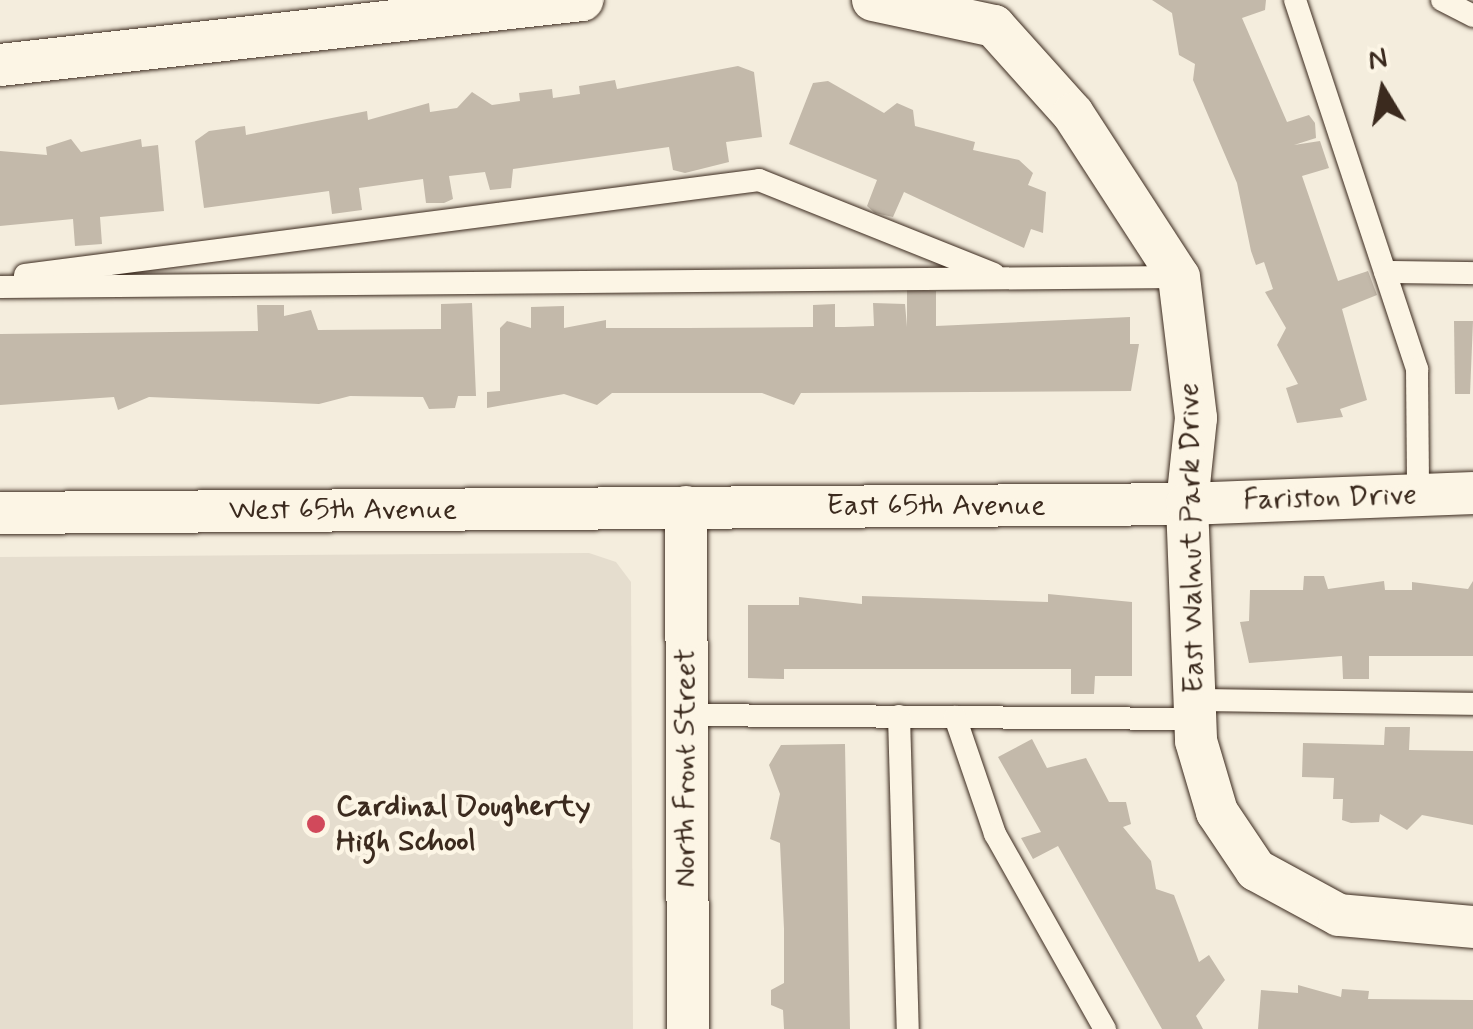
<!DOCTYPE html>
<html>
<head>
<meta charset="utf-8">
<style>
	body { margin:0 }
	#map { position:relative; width:1473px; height:1029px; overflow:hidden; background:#f4eddd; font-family:Mynerve,sans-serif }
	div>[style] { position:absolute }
	.built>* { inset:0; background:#e5ddce }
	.building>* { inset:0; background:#c3b9aa }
	.roads { filter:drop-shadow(0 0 2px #3b2a1e) drop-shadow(0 0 2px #3b2a1e) }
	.service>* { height:22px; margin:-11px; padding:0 11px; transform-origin:11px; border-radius:11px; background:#fcf5e5 }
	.minor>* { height:42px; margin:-21px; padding:0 21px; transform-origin:21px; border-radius:21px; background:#fcf5e5 }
	.dots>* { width:28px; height:28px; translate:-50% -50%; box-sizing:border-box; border:5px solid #fcf5e5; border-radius:50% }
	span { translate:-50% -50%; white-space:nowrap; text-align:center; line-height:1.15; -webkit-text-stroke:9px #fcf5e5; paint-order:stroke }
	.street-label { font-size:30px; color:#3b2a1e }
	.poi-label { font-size:30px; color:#3b2a1e; font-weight:700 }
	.left { translate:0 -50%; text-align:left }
	.north { position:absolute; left:1333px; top:40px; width:100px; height:100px; -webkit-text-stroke:8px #fcf5e5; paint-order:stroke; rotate:350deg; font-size:28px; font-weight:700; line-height:40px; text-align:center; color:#3b2a1e }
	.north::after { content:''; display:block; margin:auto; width:35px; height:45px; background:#3b2a1e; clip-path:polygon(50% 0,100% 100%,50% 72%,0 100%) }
</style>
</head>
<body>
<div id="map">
	<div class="built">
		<i style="clip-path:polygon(589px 553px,616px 562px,631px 582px,633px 1029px,0 1029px,0 557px)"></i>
	</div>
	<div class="building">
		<i style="clip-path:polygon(1152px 0,1266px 0,1265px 10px,1242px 18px,1287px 122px,1309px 115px,1315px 123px,1316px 138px,1294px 145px,1320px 141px,1329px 168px,1302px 176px,1338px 281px,1368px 271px,1377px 295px,1342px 309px,1367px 400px,1340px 409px,1343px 417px,1297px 423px,1286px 388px,1298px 384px,1277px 345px,1286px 328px,1265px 292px,1273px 289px,1264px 262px,1256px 265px,1251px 251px,1237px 183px,1193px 80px,1195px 64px,1179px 55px,1172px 13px)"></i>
		<i style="clip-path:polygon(738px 66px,754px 72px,762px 137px,726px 142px,729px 162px,685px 173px,673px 170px,669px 147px,513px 169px,511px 188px,490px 190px,485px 172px,449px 176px,453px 199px,444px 203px,426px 203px,423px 179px,359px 188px,362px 210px,332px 214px,329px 191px,204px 208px,195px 141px,209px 131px,245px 126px,246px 135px,367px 111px,368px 120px,429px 103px,430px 112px,457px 108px,472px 92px,492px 105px,520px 101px,519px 93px,552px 89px,553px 98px,580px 94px,579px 86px,615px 80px,617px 89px)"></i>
		<i style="clip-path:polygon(828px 81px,884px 113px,897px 103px,913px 110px,915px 126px,975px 142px,973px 150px,1019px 160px,1033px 173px,1028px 185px,1046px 192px,1043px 233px,1031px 229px,1024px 248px,904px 192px,893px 217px,875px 213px,867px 206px,877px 180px,789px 144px,813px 83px)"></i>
		<i style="clip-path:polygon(71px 139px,81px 152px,141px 139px,142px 147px,158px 145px,164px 211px,100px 217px,102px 244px,75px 246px,73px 219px,0 226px,0 151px,47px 155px,46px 147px)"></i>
		<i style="clip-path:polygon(907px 290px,936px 291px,936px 326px,1130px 317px,1130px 344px,1139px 344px,1131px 391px,801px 393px,794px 405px,762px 393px,612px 393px,597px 405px,564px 394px,487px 408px,487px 392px,500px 391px,500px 328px,507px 321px,531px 328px,531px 307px,564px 306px,564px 328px,606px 320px,606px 328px,688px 328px,813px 327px,813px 305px,835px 304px,835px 327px,844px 327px,874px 326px,873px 303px,905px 304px,907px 327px)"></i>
		<i style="clip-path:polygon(472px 303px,476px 396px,458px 396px,455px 408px,429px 409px,423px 397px,350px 396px,319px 404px,149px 397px,118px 410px,114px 397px,0 405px,0 334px,258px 331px,257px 305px,284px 305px,284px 316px,311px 310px,318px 330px,441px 329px,441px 304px)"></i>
		<i style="clip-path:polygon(1454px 321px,1473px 321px,1470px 394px,1455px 394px)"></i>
		<i style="clip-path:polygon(1304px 576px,1324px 576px,1328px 589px,1384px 581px,1385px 590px,1412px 590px,1412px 582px,1468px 589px,1473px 581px,1473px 656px,1369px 656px,1369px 679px,1343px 679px,1342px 656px,1249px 663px,1240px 622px,1249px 621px,1250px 590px,1303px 590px)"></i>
		<i style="clip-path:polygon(1048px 594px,1132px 602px,1132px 676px,1095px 676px,1094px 694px,1071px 694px,1071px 669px,784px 669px,784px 679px,748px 678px,748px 605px,799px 605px,799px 597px,862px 604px,862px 596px,1048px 602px)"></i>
		<i style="clip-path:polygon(1385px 727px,1410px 727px,1409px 750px,1473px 751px,1473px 825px,1422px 815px,1407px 830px,1380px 814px,1379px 822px,1351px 823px,1342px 820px,1343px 799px,1333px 799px,1334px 778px,1302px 777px,1303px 743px,1384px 745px)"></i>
		<i style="clip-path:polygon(1032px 739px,1047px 768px,1086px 758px,1109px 802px,1126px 802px,1131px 824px,1123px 827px,1151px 861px,1156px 889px,1174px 895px,1199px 962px,1209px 955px,1225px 980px,1196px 1016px,1203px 1029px,1162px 1029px,1058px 846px,1033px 859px,1021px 838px,1041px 832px,998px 757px)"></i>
		<i style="clip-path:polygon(845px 744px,850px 1029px,784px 1029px,783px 1010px,771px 1005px,771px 990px,784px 983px,784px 929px,780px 843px,770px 839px,780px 794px,769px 765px,781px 745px)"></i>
		<i style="clip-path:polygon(1298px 985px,1341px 997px,1342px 989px,1369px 991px,1368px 999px,1473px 1000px,1473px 1029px,1258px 1029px,1261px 990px,1298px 993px)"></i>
	</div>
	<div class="roads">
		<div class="service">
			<i style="left:1295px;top:0;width:389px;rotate:71.7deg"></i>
			<i style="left:1417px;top:369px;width:125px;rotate:89.5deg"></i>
			<i style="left:1442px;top:0;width:35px;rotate:27deg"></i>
			<i style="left:1385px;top:272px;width:88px;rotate:0.7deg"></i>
			<i style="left:25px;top:275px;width:740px;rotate:-7.37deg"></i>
			<i style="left:759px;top:180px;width:253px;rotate:21.8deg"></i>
			<i style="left:0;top:287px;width:1179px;rotate:-0.49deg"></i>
			<i style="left:1195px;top:700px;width:278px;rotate:0.8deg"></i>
			<i style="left:684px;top:715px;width:511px;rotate:0.45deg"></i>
			<i style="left:899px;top:716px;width:313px;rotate:88.4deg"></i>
			<i style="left:955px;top:717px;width:124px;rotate:71.1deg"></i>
			<i style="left:995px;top:834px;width:224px;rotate:60.6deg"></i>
		</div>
		<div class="minor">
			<i style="left:873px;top:0;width:124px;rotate:12.1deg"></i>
			<i style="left:994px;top:26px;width:118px;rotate:48.1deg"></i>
			<i style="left:1073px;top:114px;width:194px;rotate:57deg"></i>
			<i style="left:1179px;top:277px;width:142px;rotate:83.1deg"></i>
			<i style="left:1196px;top:418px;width:86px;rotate:96deg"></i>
			<i style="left:1187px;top:504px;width:237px;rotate:87.8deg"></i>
			<i style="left:1196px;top:741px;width:74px;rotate:73.5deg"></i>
			<i style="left:1217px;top:812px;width:70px;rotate:56.1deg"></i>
			<i style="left:1256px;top:870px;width:94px;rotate:28.5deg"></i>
			<i style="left:1339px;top:915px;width:135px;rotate:5.1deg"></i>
			<i style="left:0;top:65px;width:586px;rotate:-6.37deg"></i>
			<i style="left:686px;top:507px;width:522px;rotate:89.78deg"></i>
			<i style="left:0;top:513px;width:1187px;rotate:-0.43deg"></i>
			<i style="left:1187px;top:504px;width:286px;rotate:-2.2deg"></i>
		</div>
	</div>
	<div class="dots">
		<i style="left:316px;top:824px;background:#d1495b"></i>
	</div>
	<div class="street-label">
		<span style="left:1330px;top:498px;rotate:-2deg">Fariston Drive</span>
		<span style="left:936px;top:506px">East 65th Avenue</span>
		<span style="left:343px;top:510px">West 65th Avenue</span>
		<span style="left:1192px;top:538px;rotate:-91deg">East Walnut Park Drive</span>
		<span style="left:686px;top:768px;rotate:-90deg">North Front Street</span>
	</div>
	<div class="poi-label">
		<span class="left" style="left:336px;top:824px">Cardinal Dougherty<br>High School</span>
	</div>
	<div class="north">N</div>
</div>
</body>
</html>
